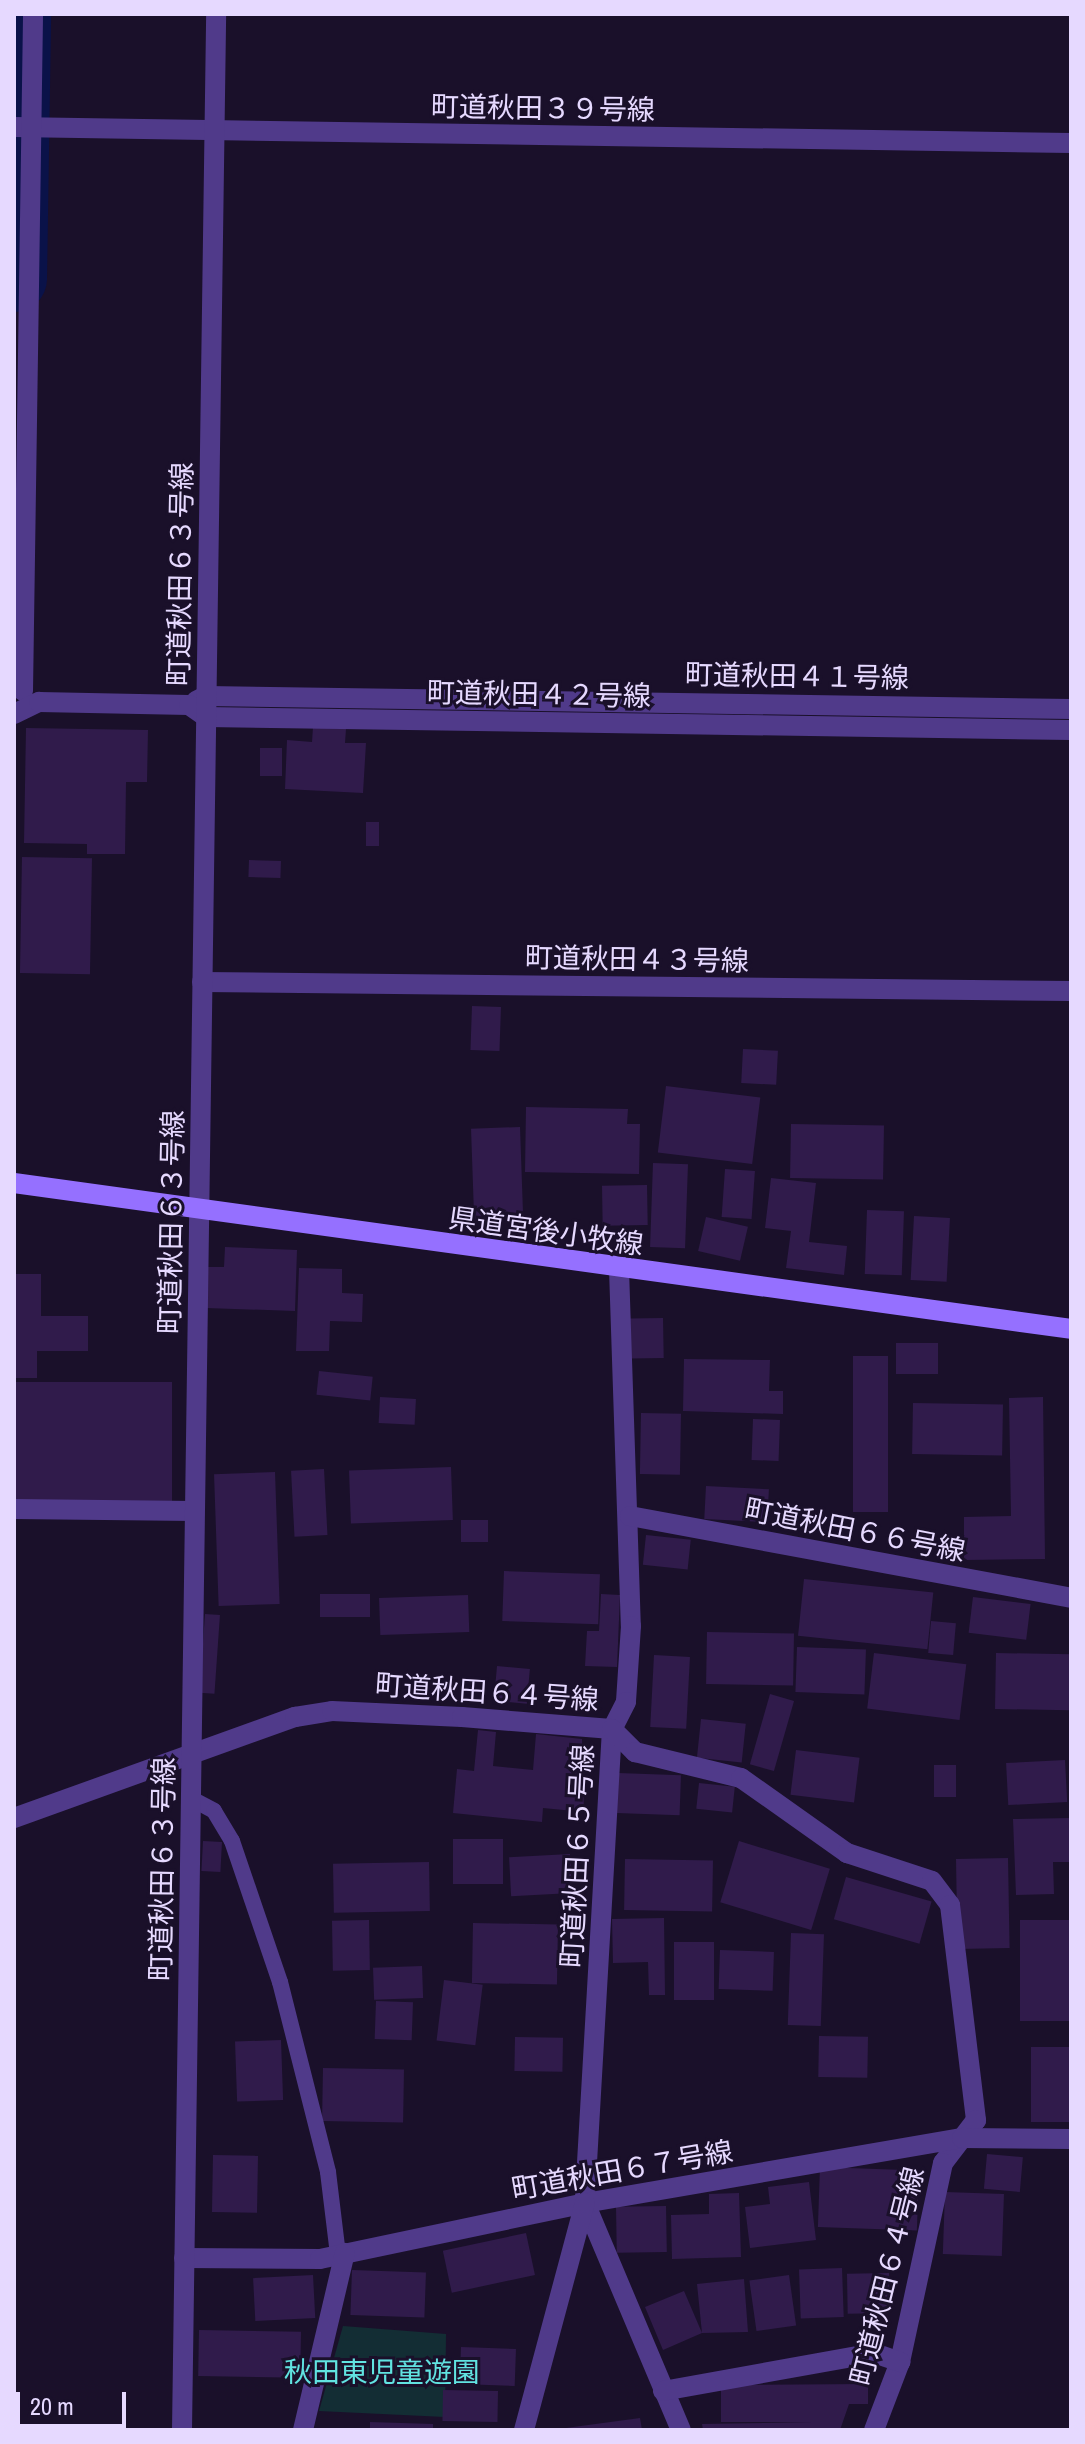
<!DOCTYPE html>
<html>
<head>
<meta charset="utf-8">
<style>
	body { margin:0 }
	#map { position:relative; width:1085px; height:2444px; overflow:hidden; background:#1a102a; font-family:"Archivo Narrow","Noto Sans JP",sans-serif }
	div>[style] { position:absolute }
	.green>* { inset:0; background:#132d34 }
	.river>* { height:66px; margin:-33px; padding:0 33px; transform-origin:33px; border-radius:33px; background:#0a1249 }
	.building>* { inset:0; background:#301b4b; transform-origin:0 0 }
	.service>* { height:16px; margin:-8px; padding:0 8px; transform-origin:8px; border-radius:8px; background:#503a8a }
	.minor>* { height:20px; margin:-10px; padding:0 10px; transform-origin:10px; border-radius:10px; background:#503a8a }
	.secondary>* { height:20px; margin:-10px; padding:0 10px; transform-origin:10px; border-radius:10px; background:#9570ff }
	span { translate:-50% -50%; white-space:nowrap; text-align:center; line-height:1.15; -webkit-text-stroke:6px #1a102a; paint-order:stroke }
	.street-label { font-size:28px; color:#e6d9ff }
	.park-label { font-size:28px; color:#61e3e1 }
	.frame { position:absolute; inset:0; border:16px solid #e6d9ff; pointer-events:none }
	.scale { position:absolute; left:16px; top:2392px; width:110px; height:36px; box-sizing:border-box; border:4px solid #e6d9ff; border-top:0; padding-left:10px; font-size:24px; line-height:28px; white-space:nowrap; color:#e6d9ff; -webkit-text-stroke:6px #1a102a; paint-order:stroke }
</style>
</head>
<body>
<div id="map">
	<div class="green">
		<i style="clip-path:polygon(343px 2326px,446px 2334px,445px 2417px,319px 2411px)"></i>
	</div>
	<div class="river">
		<i style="left:14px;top:279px;width:265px;rotate:-89.1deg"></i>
	</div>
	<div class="building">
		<i style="clip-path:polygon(313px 727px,346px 729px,345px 743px,366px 743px,363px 793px,285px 789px,287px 740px,312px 742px)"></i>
		<i style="clip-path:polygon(26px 728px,148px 730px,147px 782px,126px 782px,125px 854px,87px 854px,87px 844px,24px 843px)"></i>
		<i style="left:260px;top:748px;width:22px;height:28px"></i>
		<i style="left:366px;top:822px;width:13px;height:24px"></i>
		<i style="left:22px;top:857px;width:70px;height:116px;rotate:1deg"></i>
		<i style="left:249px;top:860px;width:32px;height:17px;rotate:2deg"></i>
		<i style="left:472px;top:1006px;width:29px;height:44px;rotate:2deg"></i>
		<i style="left:743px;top:1049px;width:35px;height:34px;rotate:3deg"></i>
		<i style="left:666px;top:1086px;width:95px;height:67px;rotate:7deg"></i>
		<i style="clip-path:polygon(526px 1107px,628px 1109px,627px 1124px,640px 1124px,639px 1174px,525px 1172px)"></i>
		<i style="left:791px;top:1124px;width:93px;height:54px;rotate:1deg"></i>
		<i style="left:520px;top:1127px;width:91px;height:49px;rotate:88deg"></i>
		<i style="left:653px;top:1163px;width:35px;height:84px;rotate:2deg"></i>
		<i style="left:725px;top:1169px;width:30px;height:48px;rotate:4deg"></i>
		<i style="clip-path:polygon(771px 1178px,816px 1183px,809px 1242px,847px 1246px,844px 1275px,786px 1268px,791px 1231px,765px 1228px)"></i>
		<i style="left:647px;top:1185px;width:40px;height:45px;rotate:89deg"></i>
		<i style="left:867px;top:1210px;width:37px;height:64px;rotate:2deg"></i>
		<i style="left:914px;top:1216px;width:36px;height:64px;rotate:3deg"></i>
		<i style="left:706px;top:1217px;width:43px;height:35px;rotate:13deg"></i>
		<i style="clip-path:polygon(225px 1247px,297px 1250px,295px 1311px,206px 1308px,208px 1267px,224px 1267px)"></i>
		<i style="clip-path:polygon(299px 1268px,342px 1269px,342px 1293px,363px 1294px,362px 1322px,330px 1321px,329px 1351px,296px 1351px)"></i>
		<i style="clip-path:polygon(14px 1274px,41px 1274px,41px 1316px,88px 1316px,88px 1351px,37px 1351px,37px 1378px,14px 1378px)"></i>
		<i style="left:663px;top:1318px;width:40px;height:33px;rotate:89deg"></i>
		<i style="left:896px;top:1343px;width:42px;height:31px"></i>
		<i style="left:853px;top:1356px;width:35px;height:156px"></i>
		<i style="clip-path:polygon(684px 1359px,770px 1360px,769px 1391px,783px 1391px,783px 1414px,683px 1411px)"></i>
		<i style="left:319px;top:1371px;width:54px;height:24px;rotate:6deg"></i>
		<i style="left:14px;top:1382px;width:158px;height:119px"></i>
		<i style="left:380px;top:1397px;width:36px;height:26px;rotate:3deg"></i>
		<i style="clip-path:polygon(1043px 1397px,1045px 1559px,964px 1560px,964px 1517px,1011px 1516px,1009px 1398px)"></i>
		<i style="left:913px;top:1403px;width:90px;height:51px;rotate:1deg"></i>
		<i style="left:641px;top:1413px;width:40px;height:61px;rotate:1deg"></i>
		<i style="left:753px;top:1419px;width:27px;height:41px;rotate:2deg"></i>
		<i style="left:451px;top:1467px;width:53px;height:102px;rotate:88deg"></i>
		<i style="left:324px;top:1469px;width:66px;height:33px;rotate:87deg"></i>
		<i style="left:275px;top:1472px;width:132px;height:61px;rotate:88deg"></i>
		<i style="left:706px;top:1486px;width:63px;height:33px;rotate:3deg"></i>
		<i style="left:461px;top:1520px;width:27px;height:22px"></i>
		<i style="left:646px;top:1535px;width:45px;height:30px;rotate:6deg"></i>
		<i style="left:504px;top:1571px;width:96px;height:50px;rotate:2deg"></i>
		<i style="left:804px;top:1579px;width:130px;height:57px;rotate:6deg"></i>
		<i style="left:320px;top:1594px;width:50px;height:23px"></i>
		<i style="clip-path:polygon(601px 1594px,620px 1595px,617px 1667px,585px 1666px,587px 1631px,599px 1631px)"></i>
		<i style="left:468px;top:1595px;width:37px;height:89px;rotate:88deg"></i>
		<i style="left:973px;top:1597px;width:58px;height:36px;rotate:7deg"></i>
		<i style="left:205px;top:1614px;width:15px;height:79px;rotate:4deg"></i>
		<i style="left:931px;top:1621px;width:25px;height:32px;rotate:5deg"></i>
		<i style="left:707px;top:1632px;width:87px;height:52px;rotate:1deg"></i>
		<i style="left:797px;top:1647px;width:69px;height:45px;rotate:2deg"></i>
		<i style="left:874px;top:1653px;width:93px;height:56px;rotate:7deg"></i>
		<i style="left:996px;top:1653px;width:75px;height:56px;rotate:1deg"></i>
		<i style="left:654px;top:1655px;width:36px;height:72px;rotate:3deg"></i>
		<i style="left:497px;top:1666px;width:33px;height:35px;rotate:5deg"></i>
		<i style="left:770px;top:1694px;width:25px;height:73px;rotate:16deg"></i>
		<i style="left:701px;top:1719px;width:45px;height:39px;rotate:6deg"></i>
		<i style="clip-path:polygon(478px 1730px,496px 1732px,493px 1766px,533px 1770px,536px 1734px,582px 1739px,584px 1812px,543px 1808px,542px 1822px,453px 1813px,457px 1769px,474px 1771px)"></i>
		<i style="left:796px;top:1750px;width:64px;height:45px;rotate:7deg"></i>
		<i style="left:1065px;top:1760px;width:42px;height:59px;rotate:87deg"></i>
		<i style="left:934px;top:1765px;width:22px;height:32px"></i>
		<i style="left:618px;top:1773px;width:63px;height:40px;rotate:2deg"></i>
		<i style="left:699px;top:1783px;width:36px;height:26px;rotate:6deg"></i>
		<i style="clip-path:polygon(1071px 1818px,1071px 1862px,1053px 1862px,1054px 1894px,1016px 1895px,1013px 1819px)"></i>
		<i style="left:453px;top:1839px;width:50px;height:45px"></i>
		<i style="left:203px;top:1841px;width:19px;height:30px;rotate:3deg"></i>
		<i style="left:739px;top:1841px;width:95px;height:64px;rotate:17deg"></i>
		<i style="left:570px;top:1854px;width:39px;height:61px;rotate:87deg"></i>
		<i style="left:1008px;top:1858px;width:90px;height:52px;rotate:89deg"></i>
		<i style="left:625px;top:1859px;width:88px;height:51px;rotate:1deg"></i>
		<i style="left:429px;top:1862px;width:49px;height:96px;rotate:89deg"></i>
		<i style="left:846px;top:1877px;width:89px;height:44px;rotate:16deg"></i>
		<i style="clip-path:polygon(664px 1918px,665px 1995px,649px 1995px,648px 1962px,613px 1963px,612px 1919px)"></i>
		<i style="left:369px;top:1920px;width:50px;height:37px;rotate:89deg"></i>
		<i style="left:1071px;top:1920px;width:101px;height:51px;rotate:90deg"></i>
		<i style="left:473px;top:1923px;width:85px;height:60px;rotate:1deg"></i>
		<i style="left:791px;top:1933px;width:33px;height:92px;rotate:2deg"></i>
		<i style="left:674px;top:1942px;width:40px;height:58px"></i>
		<i style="left:720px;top:1950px;width:54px;height:39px;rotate:2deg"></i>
		<i style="left:422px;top:1966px;width:32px;height:49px;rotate:88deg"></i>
		<i style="left:444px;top:1980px;width:39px;height:61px;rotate:7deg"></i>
		<i style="left:376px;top:2001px;width:37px;height:38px;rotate:2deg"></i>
		<i style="left:819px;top:2036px;width:49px;height:41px;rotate:1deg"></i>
		<i style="left:515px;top:2037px;width:48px;height:34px;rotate:1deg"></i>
		<i style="left:281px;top:2040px;width:60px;height:46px;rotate:88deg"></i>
		<i style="left:1071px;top:2047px;width:75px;height:40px;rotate:90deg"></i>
		<i style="left:323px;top:2068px;width:81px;height:53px;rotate:1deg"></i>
		<i style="left:987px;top:2154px;width:36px;height:35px;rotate:5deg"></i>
		<i style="left:213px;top:2155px;width:45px;height:57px;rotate:1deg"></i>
		<i style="left:820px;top:2167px;width:99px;height:60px;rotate:2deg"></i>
		<i style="clip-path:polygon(809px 2182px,816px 2240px,750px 2248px,745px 2207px,770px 2204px,768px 2187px)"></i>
		<i style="left:945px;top:2192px;width:59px;height:62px;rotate:2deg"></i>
		<i style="clip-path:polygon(739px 2193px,741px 2257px,672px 2259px,671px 2215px,709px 2214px,709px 2194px)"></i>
		<i style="left:666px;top:2206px;width:46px;height:50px;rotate:89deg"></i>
		<i style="left:526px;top:2233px;width:43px;height:85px;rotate:78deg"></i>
		<i style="left:842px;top:2268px;width:49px;height:43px;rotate:88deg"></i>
		<i style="left:352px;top:2270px;width:74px;height:45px;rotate:2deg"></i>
		<i style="left:889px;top:2273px;width:40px;height:42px;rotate:89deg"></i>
		<i style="left:313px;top:2275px;width:43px;height:60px;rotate:87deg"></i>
		<i style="left:789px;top:2275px;width:51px;height:40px;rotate:82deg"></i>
		<i style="clip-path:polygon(744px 2279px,748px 2332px,702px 2333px,663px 2350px,645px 2307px,684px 2291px,702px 2333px,697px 2284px)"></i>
		<i style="left:199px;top:2330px;width:102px;height:46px;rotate:1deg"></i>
		<i style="left:461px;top:2347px;width:55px;height:37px;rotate:2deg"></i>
		<i style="clip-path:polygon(868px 2384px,868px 2404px,849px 2404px,840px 2430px,703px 2430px,702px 2424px,813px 2422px,721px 2422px,721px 2385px)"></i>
		<i style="left:443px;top:2390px;width:55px;height:31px;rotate:1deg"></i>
		<i style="clip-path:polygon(640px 2418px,642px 2430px,566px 2430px,566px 2428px)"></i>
		<i style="clip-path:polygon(370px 2422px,433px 2424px,433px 2430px,370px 2430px)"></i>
	</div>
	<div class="service">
		<i style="left:190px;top:1798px;width:27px;rotate:28deg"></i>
		<i style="left:214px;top:1811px;width:35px;rotate:59deg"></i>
		<i style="left:232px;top:1841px;width:149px;rotate:71.2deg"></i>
		<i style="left:280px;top:1982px;width:196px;rotate:75.8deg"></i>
		<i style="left:328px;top:2172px;width:84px;rotate:83.1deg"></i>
	</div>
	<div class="minor">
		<i style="left:14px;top:127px;width:1057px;rotate:0.87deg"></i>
		<i style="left:23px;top:691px;width:677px;rotate:-89.15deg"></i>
		<i style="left:196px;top:701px;width:11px;rotate:-27deg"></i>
		<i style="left:206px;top:696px;width:865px;rotate:0.86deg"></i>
		<i style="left:14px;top:714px;width:28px;rotate:-26deg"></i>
		<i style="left:39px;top:702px;width:150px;rotate:1.1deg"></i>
		<i style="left:189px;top:705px;width:21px;rotate:35deg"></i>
		<i style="left:206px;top:717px;width:865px;rotate:0.86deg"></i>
		<i style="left:202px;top:982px;width:869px;rotate:0.59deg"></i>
		<i style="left:619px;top:1269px;width:357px;rotate:88.1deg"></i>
		<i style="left:631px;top:1626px;width:76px;rotate:93.8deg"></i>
		<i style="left:626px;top:1702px;width:30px;rotate:117deg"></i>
		<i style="left:612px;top:1729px;width:475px;rotate:93.3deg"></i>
		<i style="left:585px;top:2203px;width:246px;rotate:67.1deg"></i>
		<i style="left:14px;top:1509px;width:180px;rotate:0.6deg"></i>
		<i style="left:630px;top:1516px;width:449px;rotate:10.5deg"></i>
		<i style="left:14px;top:1818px;width:299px;rotate:-19.8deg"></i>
		<i style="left:295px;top:1717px;width:37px;rotate:-9deg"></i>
		<i style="left:332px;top:1711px;width:130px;rotate:2.6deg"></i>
		<i style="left:462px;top:1717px;width:150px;rotate:4.6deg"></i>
		<i style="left:612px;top:1729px;width:33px;rotate:45deg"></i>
		<i style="left:635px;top:1752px;width:109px;rotate:13.8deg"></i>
		<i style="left:741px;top:1778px;width:130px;rotate:35.3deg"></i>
		<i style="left:847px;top:1853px;width:89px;rotate:18.2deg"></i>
		<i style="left:932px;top:1881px;width:30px;rotate:53deg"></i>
		<i style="left:950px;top:1905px;width:217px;rotate:83.1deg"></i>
		<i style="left:976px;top:2120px;width:54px;rotate:127.5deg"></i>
		<i style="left:943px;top:2163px;width:204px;rotate:102.2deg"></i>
		<i style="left:900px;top:2362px;width:73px;rotate:110.9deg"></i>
		<i style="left:184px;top:2258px;width:136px;rotate:0.4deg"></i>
		<i style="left:320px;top:2259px;width:271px;rotate:-11.9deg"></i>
		<i style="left:585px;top:2203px;width:383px;rotate:-9.8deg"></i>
		<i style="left:962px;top:2138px;width:109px;rotate:0.5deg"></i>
		<i style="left:663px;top:2391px;width:214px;rotate:-10.2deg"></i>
		<i style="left:874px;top:2353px;width:28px;rotate:19deg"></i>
		<i style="left:182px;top:2430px;width:2416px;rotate:-89.19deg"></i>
		<i style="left:303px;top:2430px;width:182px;rotate:-76.7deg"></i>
		<i style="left:524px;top:2430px;width:235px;rotate:-75deg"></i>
	</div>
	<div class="secondary">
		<i style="left:14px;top:1183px;width:1067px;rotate:7.86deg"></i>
	</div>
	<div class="street-label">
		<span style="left:543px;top:108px;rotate:1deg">町道秋田３９号線</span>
		<span style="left:180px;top:574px;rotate:-89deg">町道秋田６３号線</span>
		<span style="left:797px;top:676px;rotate:1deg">町道秋田４１号線</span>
		<span style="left:539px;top:694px;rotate:1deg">町道秋田４２号線</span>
		<span style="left:637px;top:959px;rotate:1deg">町道秋田４３号線</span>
		<span style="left:171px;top:1222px;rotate:-89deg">町道秋田６３号線</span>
		<span style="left:546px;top:1231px;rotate:8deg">県道宮後小牧線</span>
		<span style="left:855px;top:1530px;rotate:11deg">町道秋田６６号線</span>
		<span style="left:487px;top:1692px;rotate:4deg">町道秋田６４号線</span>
		<span style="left:577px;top:1856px;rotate:-87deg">町道秋田６５号線</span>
		<span style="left:162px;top:1869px;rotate:-89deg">町道秋田６３号線</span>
		<span style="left:622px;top:2170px;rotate:-10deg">町道秋田６７号線</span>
		<span style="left:887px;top:2276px;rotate:-76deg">町道秋田６４号線</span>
	</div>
	<div class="park-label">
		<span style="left:382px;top:2372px">秋田東児童遊園</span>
	</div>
	<div class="frame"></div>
	<div class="scale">20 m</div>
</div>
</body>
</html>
